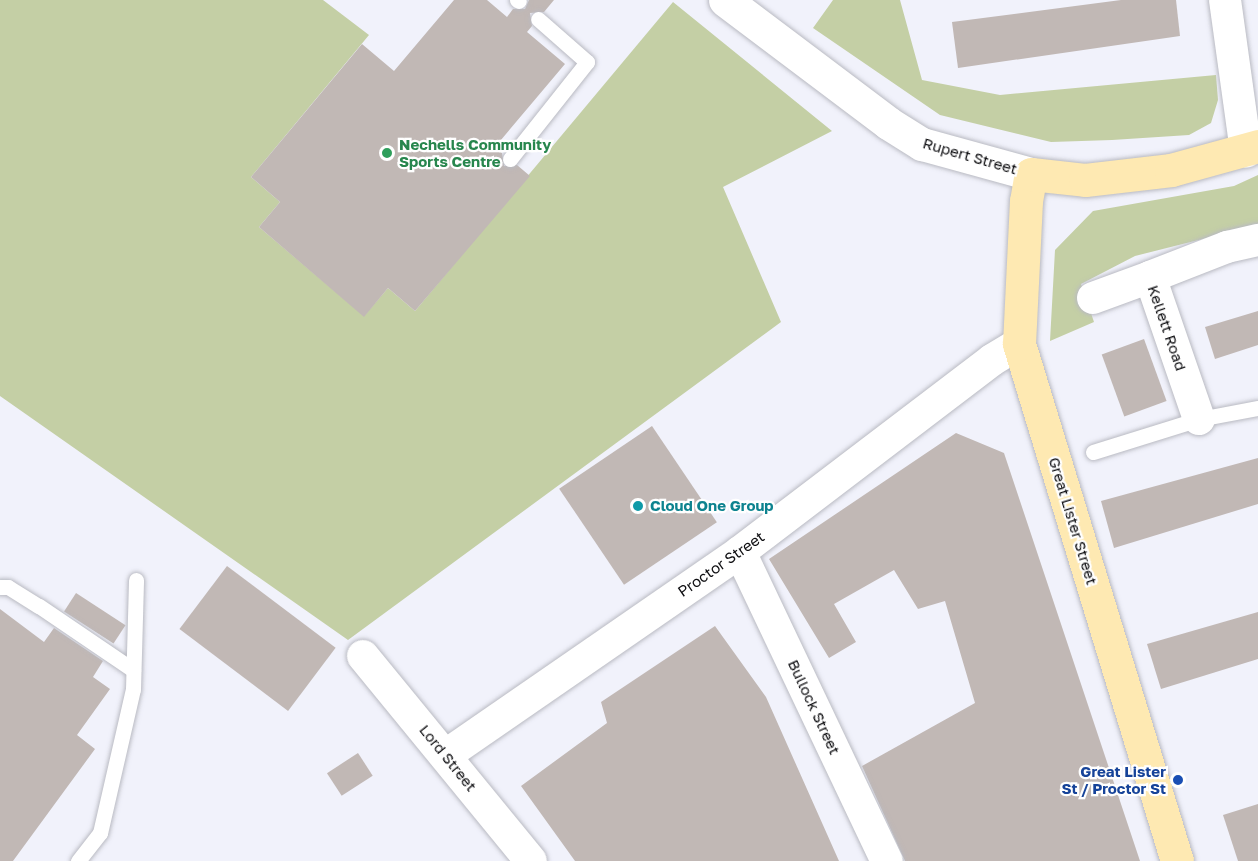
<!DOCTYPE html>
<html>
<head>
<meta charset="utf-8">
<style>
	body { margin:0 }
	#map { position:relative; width:1258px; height:861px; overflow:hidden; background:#f1f2fb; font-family:"Golos Text",sans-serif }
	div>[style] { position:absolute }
	.green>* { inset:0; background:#c4cfa5 }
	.building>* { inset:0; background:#c1b8b5; transform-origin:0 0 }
	.roads { filter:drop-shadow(0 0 2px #b9bac2) drop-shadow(0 0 2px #b9bac2) }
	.service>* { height:15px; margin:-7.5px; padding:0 7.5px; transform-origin:7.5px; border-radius:7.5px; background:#fff }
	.minor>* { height:32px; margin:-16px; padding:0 16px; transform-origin:16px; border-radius:16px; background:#fff }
	.tertiary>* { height:33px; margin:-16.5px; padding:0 16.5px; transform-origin:16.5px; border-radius:16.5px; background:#fff }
	.secondary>* { height:33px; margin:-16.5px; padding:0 16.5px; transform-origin:16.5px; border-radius:16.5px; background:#fee9b2 }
	.dots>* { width:16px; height:16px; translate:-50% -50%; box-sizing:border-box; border:3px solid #fff; border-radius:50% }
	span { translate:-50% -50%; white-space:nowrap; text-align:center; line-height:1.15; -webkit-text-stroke:4.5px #fff; paint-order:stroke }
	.leisure-label { font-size:15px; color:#27864d; font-weight:700 }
	.left { translate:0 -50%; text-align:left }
	.street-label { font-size:15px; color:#0e0e11 }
	.culture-label { font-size:15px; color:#0d838f; font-weight:700 }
	.transit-label { font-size:15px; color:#164399; font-weight:700 }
	.right { translate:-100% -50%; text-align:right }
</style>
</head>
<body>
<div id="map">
	<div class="green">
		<i style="clip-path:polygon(0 0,323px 0,369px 35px,251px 177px,280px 202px,259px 227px,364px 316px,388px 288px,415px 311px,673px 2px,832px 131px,723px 187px,781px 322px,348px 640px,0 396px)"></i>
		<i style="clip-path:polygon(833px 0,900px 0,922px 80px,1000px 95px,1216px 75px,1218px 100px,1211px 123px,1189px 135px,1112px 140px,1051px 142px,940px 115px,813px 28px)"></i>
		<i style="clip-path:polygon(1258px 175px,1258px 225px,1135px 256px,1081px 284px,1094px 322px,1050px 341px,1055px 250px,1093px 211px,1234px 186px)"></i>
	</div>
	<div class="building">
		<i style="clip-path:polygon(454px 0,487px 0,507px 17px,513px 9px,525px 9px,529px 0,554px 0,544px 12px,530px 13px,532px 26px,527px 32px,565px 64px,495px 147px,502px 153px,504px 166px,517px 165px,530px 176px,415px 311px,388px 288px,364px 317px,259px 227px,280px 202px,251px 177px,362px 44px,394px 71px)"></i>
		<i style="clip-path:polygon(1121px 0,1176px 0,1180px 36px,958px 68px,952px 22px)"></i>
		<i style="clip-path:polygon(1258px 311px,1258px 345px,1215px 359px,1205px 327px)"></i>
		<i style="left:1144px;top:339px;width:66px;height:45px;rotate:70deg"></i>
		<i style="left:652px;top:426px;width:116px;height:112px;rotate:56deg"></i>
		<i style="clip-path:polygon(956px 433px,1004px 453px,1140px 861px,905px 861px,862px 766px,975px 703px,945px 601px,918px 609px,894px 570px,834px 604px,856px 642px,829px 658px,769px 559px)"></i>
		<i style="clip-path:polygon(1258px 458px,1258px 504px,1114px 548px,1101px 501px)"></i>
		<i style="left:227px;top:566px;width:136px;height:79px;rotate:37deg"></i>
		<i style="left:76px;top:593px;width:59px;height:22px;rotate:33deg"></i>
		<i style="clip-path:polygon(0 609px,44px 642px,54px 628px,103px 661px,93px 677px,110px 689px,77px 735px,95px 749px,13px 861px,0 861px)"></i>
		<i style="clip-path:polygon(1258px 612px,1258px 659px,1161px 689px,1147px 644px)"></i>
		<i style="clip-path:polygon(715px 626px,766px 697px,839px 861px,575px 861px,521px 786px,607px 723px,601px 702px)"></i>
		<i style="left:358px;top:753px;width:27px;height:37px;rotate:57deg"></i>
		<i style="clip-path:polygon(1258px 804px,1258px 861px,1238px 861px,1223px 815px)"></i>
	</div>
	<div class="roads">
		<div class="service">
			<i style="left:517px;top:0;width:2px;rotate:27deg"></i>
			<i style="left:510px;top:159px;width:124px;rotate:-51.6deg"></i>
			<i style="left:587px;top:62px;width:65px;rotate:-138.7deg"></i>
			<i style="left:1093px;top:452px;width:111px;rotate:-17.3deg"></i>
			<i style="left:1199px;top:419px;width:60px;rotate:-10.6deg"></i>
			<i style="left:0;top:587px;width:8px"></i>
			<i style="left:8px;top:587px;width:36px;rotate:32deg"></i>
			<i style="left:39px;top:606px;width:114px;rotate:34.2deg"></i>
			<i style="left:78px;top:861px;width:36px;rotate:-52deg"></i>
			<i style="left:100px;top:833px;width:148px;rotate:-77.1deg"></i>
			<i style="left:133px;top:689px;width:109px;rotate:-88.4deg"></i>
		</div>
		<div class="minor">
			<i style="left:1225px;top:0;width:153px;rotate:82.1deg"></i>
			<i style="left:1093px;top:298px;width:61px;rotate:-20.2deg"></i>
			<i style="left:1199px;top:419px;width:150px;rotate:-109deg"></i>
			<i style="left:1150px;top:277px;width:83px;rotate:-21.3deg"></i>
			<i style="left:1227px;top:247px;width:32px;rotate:-13deg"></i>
			<i style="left:740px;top:552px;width:342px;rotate:64.6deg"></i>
			<i style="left:363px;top:656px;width:265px;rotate:50.7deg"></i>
			<i style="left:446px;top:755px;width:357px;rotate:-34.6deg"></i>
			<i style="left:740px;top:552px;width:317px;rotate:-37.3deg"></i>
			<i style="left:992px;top:360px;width:31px;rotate:-31deg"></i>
		</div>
		<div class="tertiary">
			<i style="left:725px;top:0;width:204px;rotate:37deg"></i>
			<i style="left:888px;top:123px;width:40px;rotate:32deg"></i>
			<i style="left:922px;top:144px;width:113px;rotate:15.4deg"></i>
		</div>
		<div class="secondary">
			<i style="left:1177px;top:861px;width:541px;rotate:-106.99deg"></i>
			<i style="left:1019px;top:344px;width:143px;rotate:-87.2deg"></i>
			<i style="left:1026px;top:201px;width:27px;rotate:-80deg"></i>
			<i style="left:1031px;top:174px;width:54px;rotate:6.3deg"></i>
			<i style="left:1085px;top:180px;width:87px;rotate:-6.6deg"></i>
			<i style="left:1171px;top:170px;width:90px;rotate:-15.4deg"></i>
		</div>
	</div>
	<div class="dots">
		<i style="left:387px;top:153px;background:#2e9e5b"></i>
		<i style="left:638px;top:506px;background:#0f9aa8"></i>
		<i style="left:1178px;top:780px;background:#1a4fb4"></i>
	</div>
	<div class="leisure-label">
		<span class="left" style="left:399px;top:153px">Nechells Community<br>Sports Centre</span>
	</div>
	<div class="street-label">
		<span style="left:970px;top:156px;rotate:16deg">Rupert Street</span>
		<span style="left:1167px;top:328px;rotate:71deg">Kellett Road</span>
		<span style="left:1073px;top:521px;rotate:73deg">Great Lister Street</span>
		<span style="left:721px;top:564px;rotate:-35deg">Proctor Street</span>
		<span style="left:814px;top:707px;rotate:65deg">Bullock Street</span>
		<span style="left:448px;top:758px;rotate:51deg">Lord Street</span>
	</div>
	<div class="culture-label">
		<span class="left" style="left:650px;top:506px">Cloud One Group</span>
	</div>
	<div class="transit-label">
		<span class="right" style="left:1166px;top:780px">Great Lister<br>St / Proctor St</span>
	</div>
</div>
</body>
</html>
